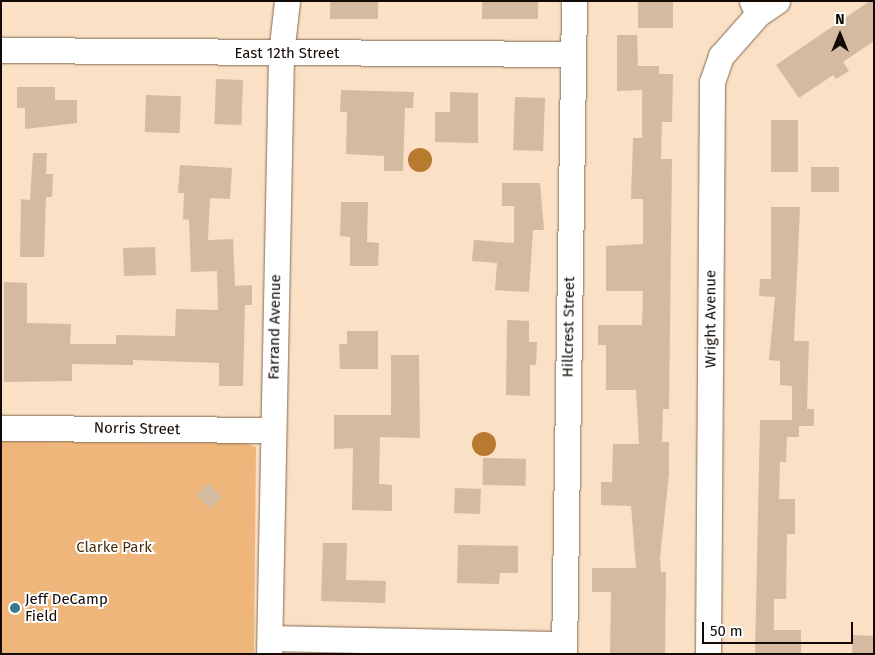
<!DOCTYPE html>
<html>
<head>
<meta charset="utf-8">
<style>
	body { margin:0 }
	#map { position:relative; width:875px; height:655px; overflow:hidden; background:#fae0c5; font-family:"Fira Sans",sans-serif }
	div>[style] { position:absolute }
	.green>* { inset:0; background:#eeb67b }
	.water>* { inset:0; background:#b87a2e }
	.round { border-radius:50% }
	.building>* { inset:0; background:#d4baa0; transform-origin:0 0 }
	.roads { filter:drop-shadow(0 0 1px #836b54) drop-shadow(0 0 1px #836b54) }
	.minor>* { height:25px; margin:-12.5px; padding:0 12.5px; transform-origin:12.5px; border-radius:12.5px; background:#fff }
	.dots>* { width:14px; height:14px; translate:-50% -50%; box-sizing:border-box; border:2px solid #fff; border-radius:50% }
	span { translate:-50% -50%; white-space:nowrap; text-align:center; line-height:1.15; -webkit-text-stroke:4px #fff; paint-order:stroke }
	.street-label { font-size:15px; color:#130a03 }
	.park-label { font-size:15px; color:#492f0f }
	.poi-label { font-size:15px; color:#130a03 }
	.left { translate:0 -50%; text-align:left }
	.frame { position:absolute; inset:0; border:2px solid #130a03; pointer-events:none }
	.north { position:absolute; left:815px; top:10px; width:50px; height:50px; -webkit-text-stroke:4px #fff; paint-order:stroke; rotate:0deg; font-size:14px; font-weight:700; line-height:20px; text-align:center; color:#130a03 }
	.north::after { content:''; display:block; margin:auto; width:18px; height:22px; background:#130a03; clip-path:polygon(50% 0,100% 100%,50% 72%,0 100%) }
	.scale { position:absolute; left:702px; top:622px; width:151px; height:22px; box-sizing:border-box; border:2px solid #130a03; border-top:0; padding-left:6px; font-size:15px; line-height:18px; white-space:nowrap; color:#130a03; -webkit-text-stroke:4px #fff; paint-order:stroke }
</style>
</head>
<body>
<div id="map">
	<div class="green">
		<i style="clip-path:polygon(1px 441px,246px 443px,256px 447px,254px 654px,1px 654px)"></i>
	</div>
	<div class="water">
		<i class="round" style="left:408px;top:148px;width:24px;height:24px"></i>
		<i class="round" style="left:472px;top:432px;width:24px;height:24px"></i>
	</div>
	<div class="building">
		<i style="left:330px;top:1px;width:48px;height:18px"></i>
		<i style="left:482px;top:1px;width:56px;height:18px"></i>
		<i style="left:638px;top:1px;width:35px;height:27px"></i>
		<i style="clip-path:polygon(870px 1px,874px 1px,874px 41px,843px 62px,849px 71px,836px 79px,833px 75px,799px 98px,776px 65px)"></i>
		<i style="clip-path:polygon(617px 35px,637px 35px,638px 66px,659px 66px,659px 74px,673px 74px,672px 122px,662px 122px,661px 159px,672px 159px,669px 409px,663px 409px,662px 442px,669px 442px,669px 474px,660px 558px,661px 572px,666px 572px,665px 654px,610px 654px,611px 592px,592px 592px,592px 568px,636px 568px,631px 506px,601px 505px,601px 482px,612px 482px,613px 444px,639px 444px,636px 390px,606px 390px,606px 345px,598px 345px,598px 325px,642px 325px,643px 291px,606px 291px,606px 246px,643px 244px,643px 199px,631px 199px,633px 138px,642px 138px,642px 90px,617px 91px)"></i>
		<i style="left:216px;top:79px;width:27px;height:45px;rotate:2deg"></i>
		<i style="clip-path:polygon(17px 87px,55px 87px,55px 100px,77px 100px,77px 123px,25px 129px,25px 108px,17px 108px)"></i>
		<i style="clip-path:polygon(341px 90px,414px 92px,413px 108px,405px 108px,403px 171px,384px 171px,384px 156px,346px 154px,347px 112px,340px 112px)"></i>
		<i style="clip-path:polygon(450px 92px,478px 93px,478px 143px,435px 142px,435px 112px,450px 112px)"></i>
		<i style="left:146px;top:95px;width:35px;height:37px;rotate:2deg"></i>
		<i style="left:515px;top:97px;width:30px;height:53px;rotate:2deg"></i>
		<i style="left:771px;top:120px;width:27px;height:52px"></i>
		<i style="clip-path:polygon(33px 153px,47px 153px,46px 174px,53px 174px,52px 197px,46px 197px,44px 257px,20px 257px,21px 199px,30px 200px)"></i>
		<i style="clip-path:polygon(180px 165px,232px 168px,230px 199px,210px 198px,208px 240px,233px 239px,235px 286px,252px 285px,252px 305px,245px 305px,243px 386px,219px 386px,219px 363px,133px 360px,133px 365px,72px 364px,72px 381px,4px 382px,4px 282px,27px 283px,27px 323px,71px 324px,70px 344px,116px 344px,116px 335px,175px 336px,176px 309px,218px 310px,217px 271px,191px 272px,189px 220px,183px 219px,184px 193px,178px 193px)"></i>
		<i style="left:811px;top:167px;width:28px;height:25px"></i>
		<i style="clip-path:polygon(502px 183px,540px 183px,544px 230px,533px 230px,529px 292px,495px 290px,497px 263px,472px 261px,474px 240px,514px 243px,514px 206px,502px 206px)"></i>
		<i style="clip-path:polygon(341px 202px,368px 202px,367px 242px,379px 243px,378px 266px,350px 266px,350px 237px,340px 236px)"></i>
		<i style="clip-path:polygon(771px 207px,800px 207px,794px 341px,809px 341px,807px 409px,814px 409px,814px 426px,799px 426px,799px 437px,787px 437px,786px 462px,780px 462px,779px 499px,795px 499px,795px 534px,787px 534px,786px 599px,774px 599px,774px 630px,801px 630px,801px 654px,755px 654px,760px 420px,792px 420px,792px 386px,780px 385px,780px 361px,769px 360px,775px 297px,759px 296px,760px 279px,771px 279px)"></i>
		<i style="left:155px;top:247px;width:28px;height:32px;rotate:88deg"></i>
		<i style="clip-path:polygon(507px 320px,529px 321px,529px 342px,537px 342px,536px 365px,530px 365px,530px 396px,506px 395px)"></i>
		<i style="clip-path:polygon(347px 331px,378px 331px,378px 369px,340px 369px,339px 344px,347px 344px)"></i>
		<i style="clip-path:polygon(391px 355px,419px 355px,420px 438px,380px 437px,379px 484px,392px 485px,392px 511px,352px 510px,353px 448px,334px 449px,334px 415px,391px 415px)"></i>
		<i style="left:483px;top:458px;width:43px;height:27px;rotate:1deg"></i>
		<i style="left:209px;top:483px;width:19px;height:17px;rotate:47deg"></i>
		<i style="left:455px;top:488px;width:26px;height:25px;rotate:2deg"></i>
		<i style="clip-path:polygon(323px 543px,347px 543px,346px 580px,386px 581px,385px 603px,321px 601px)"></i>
		<i style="clip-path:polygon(458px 545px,518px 546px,518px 573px,500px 573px,499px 584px,457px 583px)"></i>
		<i style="left:853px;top:635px;width:21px;height:19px;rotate:3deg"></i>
	</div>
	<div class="roads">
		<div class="minor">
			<i style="left:758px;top:14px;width:23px;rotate:-34deg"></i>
			<i style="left:1px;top:50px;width:572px;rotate:0.4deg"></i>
			<i style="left:1px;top:428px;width:272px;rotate:0.4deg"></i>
			<i style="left:270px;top:638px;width:294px;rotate:1.2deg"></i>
			<i style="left:269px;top:654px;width:600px;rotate:-88.85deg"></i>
			<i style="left:281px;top:54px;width:53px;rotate:-83.5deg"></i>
			<i style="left:564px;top:654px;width:653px;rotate:-89.12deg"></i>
			<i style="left:708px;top:654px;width:572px;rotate:-89.6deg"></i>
			<i style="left:712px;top:82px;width:28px;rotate:-71deg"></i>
			<i style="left:721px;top:56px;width:56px;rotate:-48.6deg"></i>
			<i style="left:758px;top:14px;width:14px;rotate:-115deg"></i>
		</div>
	</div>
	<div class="dots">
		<i style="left:15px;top:608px;background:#377a8b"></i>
	</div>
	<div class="street-label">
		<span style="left:287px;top:54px">East 12th Street</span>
		<span style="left:711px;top:319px;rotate:-90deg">Wright Avenue</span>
		<span style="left:275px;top:327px;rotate:-89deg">Farrand Avenue</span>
		<span style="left:569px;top:327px;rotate:-89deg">Hillcrest Street</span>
		<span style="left:137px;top:429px;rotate:1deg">Norris Street</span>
	</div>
	<div class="park-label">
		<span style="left:114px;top:548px">Clarke Park</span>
	</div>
	<div class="poi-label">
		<span class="left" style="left:25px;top:608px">Jeff DeCamp<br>Field</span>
	</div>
	<div class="frame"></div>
	<div class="north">N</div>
	<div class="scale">50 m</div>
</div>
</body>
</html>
